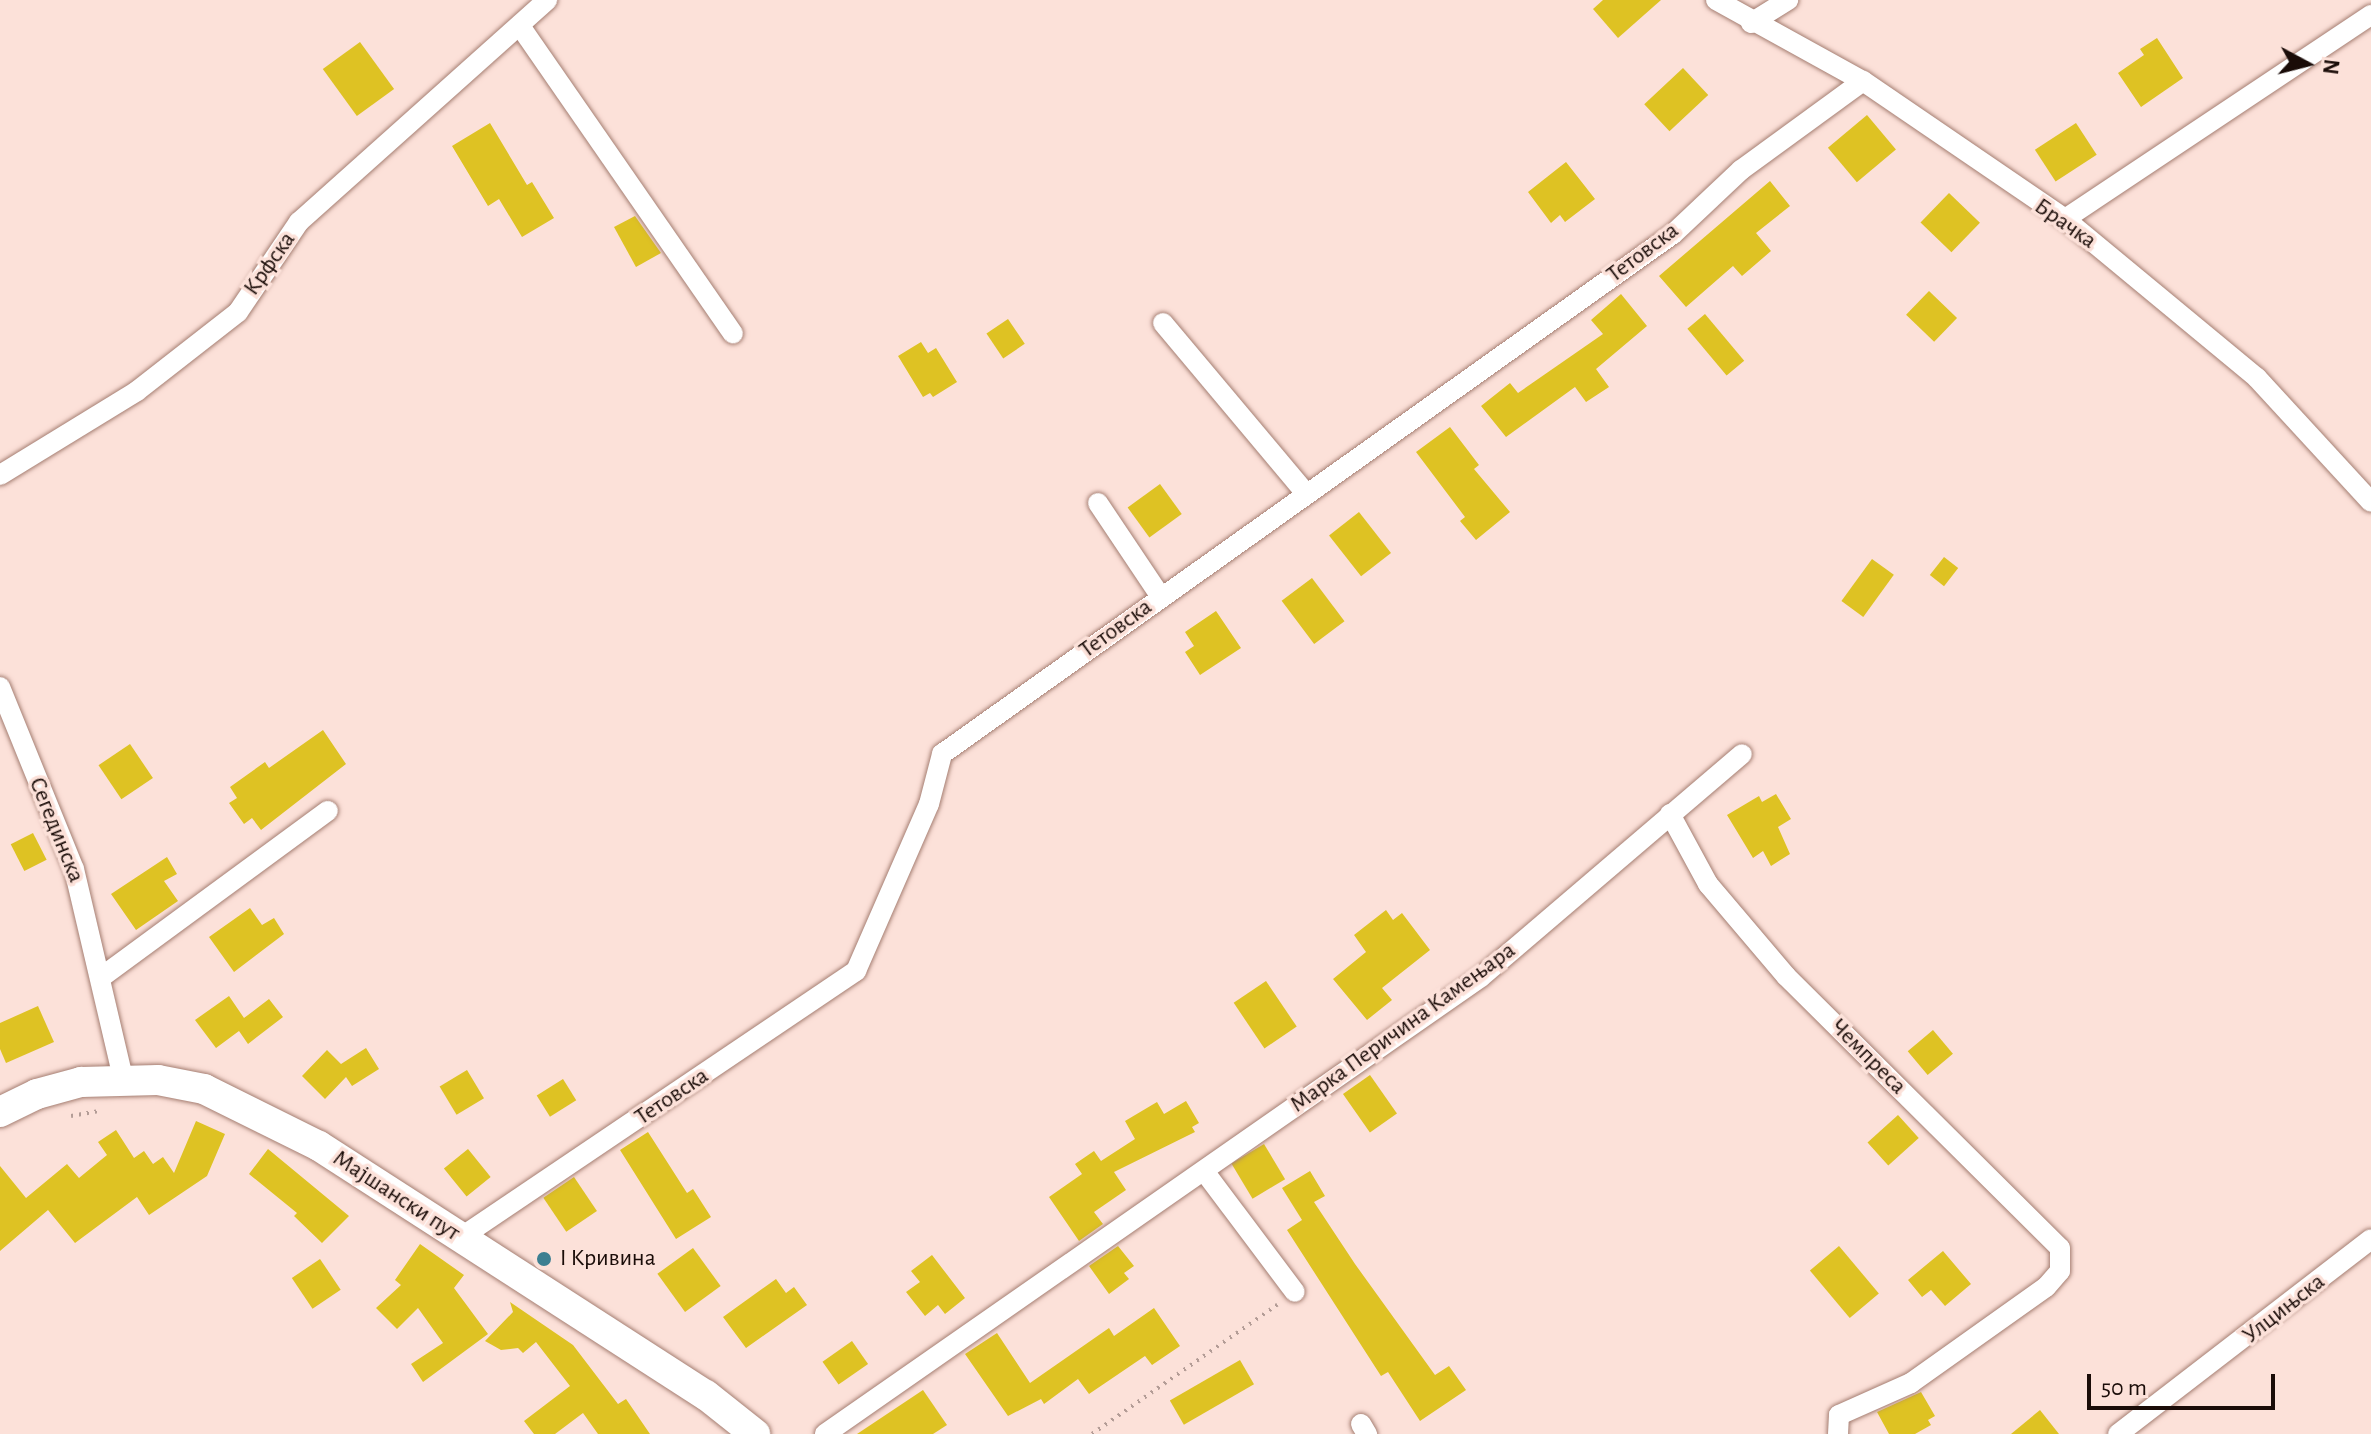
<!DOCTYPE html>
<html>
<head>
<meta charset="utf-8">
<style>
	body { margin:0 }
	#map { position:relative; width:2371px; height:1434px; overflow:hidden; background:#fce1d9; font-family:"Alegreya Sans",sans-serif }
	div>[style] { position:absolute }
	.building>* { inset:0; background:#dec223; transform-origin:0 0 }
	.path>* { height:4px; margin-top:-2px; transform-origin:0; background:repeating-linear-gradient(90deg,#b39c96 0 2px,transparent 0 8px) }
	.roads { filter:drop-shadow(0 0 2px #a57e72) drop-shadow(0 0 2px #a57e72) }
	.street>* { height:20px; margin:-10px; padding:0 10px; transform-origin:10px; border-radius:10px; background:#fff }
	.secondary>* { height:30px; margin:-15px; padding:0 15px; transform-origin:15px; border-radius:15px; background:#fff }
	.dots>* { width:22px; height:22px; translate:-50% -50%; box-sizing:border-box; border:4px solid #fce1d9; border-radius:50% }
	span { translate:-50% -50%; white-space:nowrap; text-align:center; line-height:1.15; -webkit-text-stroke:7px #fce1d9; paint-order:stroke }
	.street-label { font-size:24px; color:#1a0c08 }
	.poi-label { font-size:24px; color:#1a0c08 }
	.left { translate:0 -50%; text-align:left }
	.north { position:absolute; left:2267px; top:24px; width:80px; height:80px; -webkit-text-stroke:6px #fce1d9; paint-order:stroke; rotate:97deg; font-size:22px; font-weight:700; line-height:32px; text-align:center; color:#1a0c08 }
	.north::after { content:''; display:block; margin:auto; width:28px; height:36px; background:#1a0c08; clip-path:polygon(50% 0,100% 100%,50% 72%,0 100%) }
	.scale { position:absolute; left:2087px; top:1374px; width:188px; height:36px; box-sizing:border-box; border:4px solid #1a0c08; border-top:0; padding-left:10px; font-size:24px; line-height:28px; white-space:nowrap; color:#1a0c08; -webkit-text-stroke:6px #fce1d9; paint-order:stroke }
</style>
</head>
<body>
<div id="map">
	<div class="building">
		<i style="clip-path:polygon(1603px 0,1661px 0,1618px 38px,1593px 9px)"></i>
		<i style="clip-path:polygon(2157px 38px,2183px 78px,2141px 107px,2118px 73px,2144px 55px,2140px 49px)"></i>
		<i style="left:360px;top:42px;width:58px;height:46px;rotate:54deg"></i>
		<i style="left:1683px;top:68px;width:37px;height:53px;rotate:47deg"></i>
		<i style="left:1867px;top:115px;width:45px;height:51px;rotate:50deg"></i>
		<i style="clip-path:polygon(490px 123px,527px 185px,532px 182px,554px 218px,522px 237px,499px 199px,488px 206px,452px 146px)"></i>
		<i style="left:2076px;top:123px;width:38px;height:49px;rotate:57deg"></i>
		<i style="clip-path:polygon(1566px 162px,1595px 199px,1565px 222px,1560px 215px,1551px 223px,1528px 192px)"></i>
		<i style="clip-path:polygon(1770px 181px,1790px 206px,1756px 233px,1771px 251px,1742px 276px,1733px 266px,1686px 307px,1659px 276px)"></i>
		<i style="left:1949px;top:193px;width:43px;height:41px;rotate:44deg"></i>
		<i style="clip-path:polygon(635px 216px,661px 253px,636px 267px,614px 227px)"></i>
		<i style="left:1929px;top:291px;width:39px;height:33px;rotate:44deg"></i>
		<i style="clip-path:polygon(1621px 294px,1647px 326px,1596px 369px,1609px 387px,1586px 402px,1575px 387px,1506px 437px,1481px 406px,1510px 383px,1518px 393px,1603px 334px,1591px 320px)"></i>
		<i style="left:1705px;top:314px;width:61px;height:23px;rotate:50deg"></i>
		<i style="left:1008px;top:319px;width:30px;height:26px;rotate:56deg"></i>
		<i style="clip-path:polygon(921px 342px,928px 353px,936px 348px,957px 382px,933px 397px,930px 393px,923px 397px,898px 356px)"></i>
		<i style="clip-path:polygon(1450px 427px,1479px 465px,1474px 469px,1510px 512px,1476px 540px,1460px 521px,1465px 517px,1416px 452px)"></i>
		<i style="left:1160px;top:484px;width:37px;height:40px;rotate:54deg"></i>
		<i style="left:1359px;top:512px;width:52px;height:38px;rotate:52deg"></i>
		<i style="left:1944px;top:557px;width:18px;height:23px;rotate:38deg"></i>
		<i style="left:1872px;top:559px;width:27px;height:52px;rotate:36deg"></i>
		<i style="left:1312px;top:578px;width:54px;height:38px;rotate:53deg"></i>
		<i style="clip-path:polygon(1216px 611px,1241px 648px,1200px 675px,1185px 652px,1194px 646px,1185px 632px)"></i>
		<i style="clip-path:polygon(323px 730px,346px 764px,261px 830px,252px 818px,244px 824px,229px 803px,237px 798px,230px 787px,265px 762px,269px 768px)"></i>
		<i style="left:130px;top:744px;width:41px;height:38px;rotate:56deg"></i>
		<i style="clip-path:polygon(1776px 794px,1791px 819px,1778px 827px,1790px 854px,1771px 866px,1763px 851px,1753px 858px,1727px 815px,1759px 796px,1762px 802px)"></i>
		<i style="left:33px;top:833px;width:30px;height:25px;rotate:63deg"></i>
		<i style="clip-path:polygon(167px 857px,177px 874px,164px 881px,178px 901px,136px 930px,111px 894px)"></i>
		<i style="clip-path:polygon(250px 908px,262px 925px,274px 918px,284px 934px,234px 972px,209px 937px)"></i>
		<i style="clip-path:polygon(1386px 910px,1393px 920px,1402px 913px,1430px 950px,1382px 988px,1392px 1000px,1367px 1020px,1333px 979px,1366px 952px,1354px 935px)"></i>
		<i style="left:1266px;top:981px;width:55px;height:39px;rotate:56deg"></i>
		<i style="clip-path:polygon(229px 996px,244px 1018px,269px 999px,283px 1017px,248px 1044px,239px 1031px,216px 1048px,195px 1020px)"></i>
		<i style="clip-path:polygon(38px 1006px,54px 1042px,6px 1063px,0 1049px,0 1023px)"></i>
		<i style="left:1933px;top:1030px;width:31px;height:33px;rotate:50deg"></i>
		<i style="clip-path:polygon(366px 1048px,379px 1069px,352px 1086px,346px 1077px,325px 1099px,302px 1076px,327px 1050px,341px 1064px)"></i>
		<i style="left:467px;top:1070px;width:33px;height:32px;rotate:59deg"></i>
		<i style="left:1370px;top:1075px;width:47px;height:33px;rotate:55deg"></i>
		<i style="left:563px;top:1079px;width:25px;height:31px;rotate:58deg"></i>
		<i style="clip-path:polygon(1186px 1101px,1199px 1123px,1192px 1127px,1195px 1132px,1114px 1172px,1126px 1190px,1094px 1212px,1103px 1224px,1079px 1241px,1049px 1197px,1082px 1174px,1075px 1164px,1094px 1151px,1101px 1161px,1135px 1139px,1125px 1121px,1157px 1102px,1164px 1114px)"></i>
		<i style="left:1898px;top:1115px;width:31px;height:41px;rotate:48deg"></i>
		<i style="clip-path:polygon(196px 1121px,225px 1134px,207px 1176px,149px 1215px,137px 1197px,75px 1243px,48px 1210px,0 1251px,0 1166px,26px 1198px,67px 1164px,79px 1178px,107px 1155px,98px 1142px,116px 1130px,134px 1158px,144px 1151px,153px 1164px,163px 1157px,174px 1173px)"></i>
		<i style="clip-path:polygon(648px 1132px,687px 1193px,693px 1189px,711px 1217px,676px 1239px,620px 1150px)"></i>
		<i style="left:1264px;top:1144px;width:41px;height:38px;rotate:59deg"></i>
		<i style="clip-path:polygon(268px 1149px,349px 1216px,322px 1243px,294px 1216px,297px 1213px,249px 1174px)"></i>
		<i style="left:468px;top:1149px;width:36px;height:31px;rotate:51deg"></i>
		<i style="clip-path:polygon(1310px 1171px,1325px 1196px,1314px 1202px,1355px 1264px,1435px 1375px,1449px 1366px,1466px 1390px,1420px 1421px,1388px 1372px,1381px 1376px,1287px 1230px,1302px 1220px,1282px 1188px)"></i>
		<i style="left:574px;top:1177px;width:41px;height:37px;rotate:56deg"></i>
		<i style="clip-path:polygon(420px 1244px,464px 1275px,454px 1288px,488px 1334px,423px 1382px,411px 1364px,443px 1343px,418px 1308px,397px 1329px,376px 1308px,401px 1285px,395px 1280px)"></i>
		<i style="clip-path:polygon(1118px 1246px,1134px 1266px,1124px 1273px,1129px 1279px,1109px 1294px,1089px 1266px)"></i>
		<i style="left:1839px;top:1246px;width:62px;height:38px;rotate:50deg"></i>
		<i style="left:693px;top:1248px;width:47px;height:44px;rotate:54deg"></i>
		<i style="clip-path:polygon(1943px 1251px,1971px 1284px,1945px 1306px,1931px 1290px,1922px 1297px,1908px 1280px)"></i>
		<i style="clip-path:polygon(932px 1255px,965px 1298px,945px 1314px,938px 1305px,925px 1316px,906px 1292px,920px 1282px,911px 1271px)"></i>
		<i style="left:320px;top:1259px;width:37px;height:34px;rotate:56deg"></i>
		<i style="clip-path:polygon(776px 1279px,786px 1293px,794px 1287px,807px 1305px,746px 1348px,723px 1317px)"></i>
		<i style="clip-path:polygon(510px 1302px,573px 1345px,618px 1404px,626px 1399px,650px 1434px,598px 1434px,583px 1413px,555px 1434px,534px 1434px,524px 1421px,570px 1386px,536px 1342px,523px 1353px,518px 1348px,501px 1350px,485px 1341px,513px 1312px)"></i>
		<i style="clip-path:polygon(1154px 1308px,1180px 1346px,1152px 1365px,1145px 1356px,1089px 1394px,1078px 1379px,1044px 1404px,1041px 1399px,1008px 1416px,965px 1354px,997px 1333px,1030px 1383px,1109px 1328px,1114px 1336px)"></i>
		<i style="left:852px;top:1341px;width:28px;height:36px;rotate:55deg"></i>
		<i style="left:1240px;top:1360px;width:28px;height:81px;rotate:60deg"></i>
		<i style="clip-path:polygon(923px 1390px,947px 1425px,933px 1434px,857px 1434px)"></i>
		<i style="clip-path:polygon(1921px 1392px,1935px 1416px,1928px 1420px,1931px 1425px,1915px 1434px,1889px 1434px,1877px 1412px)"></i>
		<i style="clip-path:polygon(2040px 1410px,2059px 1434px,2011px 1434px)"></i>
	</div>
	<div class="path">
		<i style="left:71px;top:1116px;width:27px;rotate:-10deg"></i>
		<i style="left:1092px;top:1434px;width:226px;rotate:-34.9deg"></i>
	</div>
	<div class="roads">
		<div class="street">
			<i style="left:1716px;top:0;width:168px;rotate:28.9deg"></i>
			<i style="left:1863px;top:81px;width:245px;rotate:34.3deg"></i>
			<i style="left:2065px;top:219px;width:249px;rotate:39.6deg"></i>
			<i style="left:2257px;top:378px;width:168px;rotate:47.4deg"></i>
			<i style="left:1751px;top:23px;width:44px;rotate:-31.9deg"></i>
			<i style="left:520px;top:26px;width:374px;rotate:55.3deg"></i>
			<i style="left:2065px;top:219px;width:368px;rotate:-33.7deg"></i>
			<i style="left:1163px;top:323px;width:221px;rotate:50deg"></i>
			<i style="left:0;top:475px;width:161px;rotate:-31.5deg"></i>
			<i style="left:137px;top:391px;width:128px;rotate:-38deg"></i>
			<i style="left:238px;top:312px;width:109px;rotate:-55.9deg"></i>
			<i style="left:299px;top:222px;width:333px;rotate:-41.8deg"></i>
			<i style="left:1098px;top:503px;width:113px;rotate:56.2deg"></i>
			<i style="left:0;top:687px;width:196px;rotate:67.9deg"></i>
			<i style="left:74px;top:869px;width:215px;rotate:76.8deg"></i>
			<i style="left:1670px;top:814px;width:80px;rotate:61.5deg"></i>
			<i style="left:1708px;top:884px;width:121px;rotate:49.7deg"></i>
			<i style="left:1786px;top:976px;width:386px;rotate:44.8deg"></i>
			<i style="left:2060px;top:1248px;width:23px;rotate:90deg"></i>
			<i style="left:2060px;top:1271px;width:21px;rotate:131deg"></i>
			<i style="left:2046px;top:1287px;width:166px;rotate:144.6deg"></i>
			<i style="left:1911px;top:1383px;width:79px;rotate:156deg"></i>
			<i style="left:1839px;top:1415px;width:19px;rotate:93deg"></i>
			<i style="left:103px;top:976px;width:279px;rotate:-36.3deg"></i>
			<i style="left:1204px;top:1171px;width:151px;rotate:53.1deg"></i>
			<i style="left:460px;top:1238px;width:478px;rotate:-34deg"></i>
			<i style="left:856px;top:971px;width:182px;rotate:-66.4deg"></i>
			<i style="left:929px;top:804px;width:52px;rotate:-75.4deg"></i>
			<i style="left:942px;top:754px;width:897px;rotate:-35.43deg"></i>
			<i style="left:1673px;top:234px;width:93px;rotate:-43.3deg"></i>
			<i style="left:1741px;top:170px;width:151px;rotate:-36.1deg"></i>
			<i style="left:1361px;top:1424px;width:12px;rotate:59deg"></i>
			<i style="left:825px;top:1434px;width:799px;rotate:-34.86deg"></i>
			<i style="left:1481px;top:977px;width:343px;rotate:-40.5deg"></i>
			<i style="left:2118px;top:1434px;width:319px;rotate:-37.6deg"></i>
		</div>
		<div class="secondary">
			<i style="left:0;top:1112px;width:41px;rotate:-25.9deg"></i>
			<i style="left:37px;top:1094px;width:46px;rotate:-15.3deg"></i>
			<i style="left:81px;top:1082px;width:77px;rotate:-1.5deg"></i>
			<i style="left:158px;top:1080px;width:47px;rotate:11.1deg"></i>
			<i style="left:204px;top:1089px;width:128px;rotate:26.4deg"></i>
			<i style="left:319px;top:1146px;width:460px;rotate:32.8deg"></i>
			<i style="left:706px;top:1395px;width:63px;rotate:38.5deg"></i>
		</div>
	</div>
	<div class="dots">
		<i style="left:544px;top:1259px;background:#3d7f91"></i>
	</div>
	<div class="street-label">
		<span style="left:2065px;top:224px;rotate:35deg">Брачка</span>
		<span style="left:1643px;top:253px;rotate:-37deg">Тетовска</span>
		<span style="left:270px;top:264px;rotate:-55deg">Крфска</span>
		<span style="left:1116px;top:629px;rotate:-36deg">Тетовска</span>
		<span style="left:56px;top:830px;rotate:68deg">Сегединска</span>
		<span style="left:1403px;top:1028px;rotate:-36deg">Марка Перичина Камењара</span>
		<span style="left:1868px;top:1057px;rotate:45deg">Чемпреса</span>
		<span style="left:672px;top:1097px;rotate:-34deg">Тетовска</span>
		<span style="left:396px;top:1196px;rotate:33deg">Мајшански пут</span>
		<span style="left:2284px;top:1309px;rotate:-38deg">Улцињска</span>
	</div>
	<div class="poi-label">
		<span class="left" style="left:560px;top:1259px">I Кривина</span>
	</div>
	<div class="north">N</div>
	<div class="scale">50 m</div>
</div>
</body>
</html>
